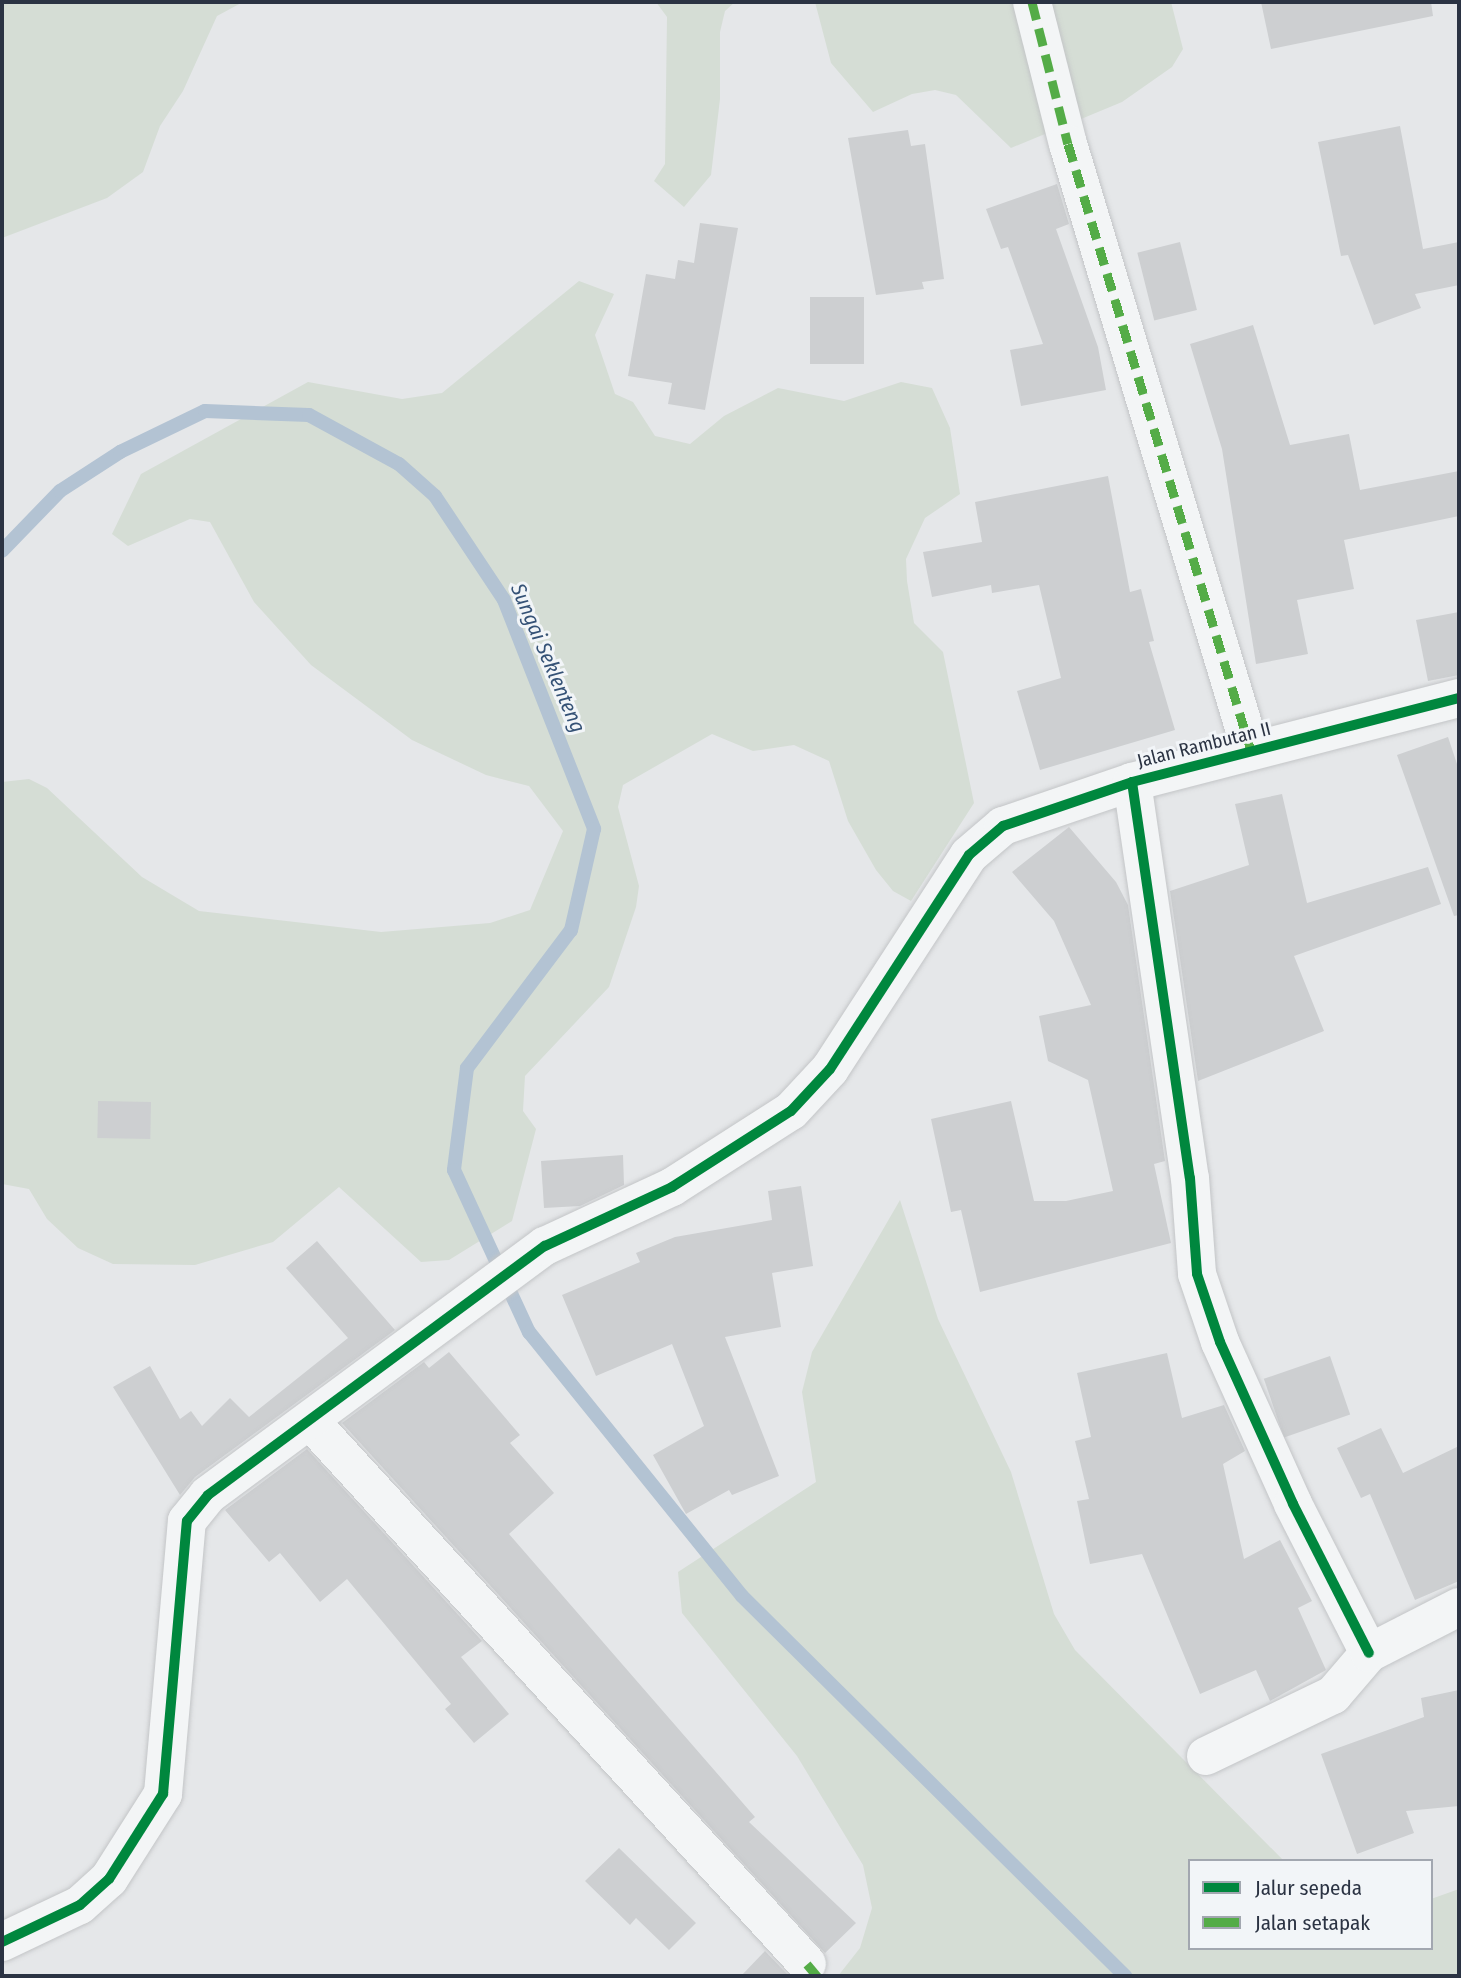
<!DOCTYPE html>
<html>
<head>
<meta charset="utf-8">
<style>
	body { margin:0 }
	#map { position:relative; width:1461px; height:1978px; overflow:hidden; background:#e5e7e9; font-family:"Fira Sans Condensed",sans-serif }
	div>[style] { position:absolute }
	.green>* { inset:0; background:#d5ddd5 }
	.stream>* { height:14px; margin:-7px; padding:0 7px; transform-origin:7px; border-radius:7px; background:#b3c3d3 }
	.building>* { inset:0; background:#cdcfd1; transform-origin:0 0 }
	.roads { filter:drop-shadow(0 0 2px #c3c5c7) drop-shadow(0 0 2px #c3c5c7) }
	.street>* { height:38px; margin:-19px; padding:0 19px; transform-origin:19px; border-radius:19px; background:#f3f5f6 }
	.quiet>* { height:9px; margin-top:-4.5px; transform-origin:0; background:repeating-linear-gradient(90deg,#54ac47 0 18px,transparent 0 27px) }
	.cycleway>* { height:10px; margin:-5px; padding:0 5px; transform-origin:5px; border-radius:5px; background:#00873e }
	span { translate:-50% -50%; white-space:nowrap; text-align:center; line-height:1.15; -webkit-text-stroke:6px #f2f5f8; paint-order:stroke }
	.street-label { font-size:19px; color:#2b3343 }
	.water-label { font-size:21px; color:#355276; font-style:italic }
	.frame { position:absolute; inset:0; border:4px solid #2b3343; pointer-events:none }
	.legend { position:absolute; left:1188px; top:1859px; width:245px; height:91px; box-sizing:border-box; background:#f2f5f8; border:2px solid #a2a7b0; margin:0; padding:9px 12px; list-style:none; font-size:21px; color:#2b3343 }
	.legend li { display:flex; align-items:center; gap:14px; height:35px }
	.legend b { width:35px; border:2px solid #a2a7b0 }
</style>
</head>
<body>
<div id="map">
	<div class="green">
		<i style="clip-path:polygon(2px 2px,243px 2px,217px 16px,183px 91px,160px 126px,143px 172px,107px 198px,2px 238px)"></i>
		<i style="clip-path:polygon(656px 2px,735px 2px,725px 11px,720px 32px,720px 99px,711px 175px,684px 207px,654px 181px,665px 164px,667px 17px)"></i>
		<i style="clip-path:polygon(815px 2px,1171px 2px,1183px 49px,1172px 67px,1122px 102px,1011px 148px,956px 95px,935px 90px,912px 94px,873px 112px,831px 63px)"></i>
		<i style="clip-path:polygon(579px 281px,614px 294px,595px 335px,615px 394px,633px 402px,655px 436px,690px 444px,724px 416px,778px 388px,844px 401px,901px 382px,932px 388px,950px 428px,960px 494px,925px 518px,906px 559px,907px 581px,914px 623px,943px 652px,974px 803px,911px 901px,893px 891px,876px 870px,848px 821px,829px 761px,794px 745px,753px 751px,712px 734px,623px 785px,618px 807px,639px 886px,636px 907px,609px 987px,525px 1076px,523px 1111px,536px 1129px,512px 1221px,449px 1260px,421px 1262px,339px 1187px,273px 1242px,195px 1265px,113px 1264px,78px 1248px,47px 1219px,29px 1189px,2px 1184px,2px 782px,29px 779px,47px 788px,142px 877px,199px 911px,381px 932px,490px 923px,530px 910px,563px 831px,529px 786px,486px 775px,412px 740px,311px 665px,254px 602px,210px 522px,190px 519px,128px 546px,112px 534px,141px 474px,308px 382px,402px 399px,442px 393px)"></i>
		<i style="clip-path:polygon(900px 1200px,938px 1319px,1011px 1472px,1054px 1614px,1075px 1650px,1284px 1861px,1190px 1861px,1190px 1948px,1431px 1948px,1431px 1899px,1459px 1889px,1459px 1976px,838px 1976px,860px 1948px,872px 1908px,863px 1865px,797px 1756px,682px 1613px,678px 1572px,816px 1482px,802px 1392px,812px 1352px)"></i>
	</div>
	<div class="stream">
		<i style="left:2px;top:551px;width:83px;rotate:-46deg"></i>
		<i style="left:60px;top:491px;width:72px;rotate:-33deg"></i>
		<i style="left:120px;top:452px;width:94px;rotate:-25.8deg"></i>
		<i style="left:205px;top:411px;width:104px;rotate:2.2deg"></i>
		<i style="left:309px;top:415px;width:102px;rotate:28.6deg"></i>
		<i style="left:399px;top:464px;width:48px;rotate:41.6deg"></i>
		<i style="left:435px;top:496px;width:125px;rotate:56.4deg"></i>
		<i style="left:504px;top:600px;width:246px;rotate:68.5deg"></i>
		<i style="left:594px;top:829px;width:104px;rotate:102.8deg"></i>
		<i style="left:571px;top:930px;width:173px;rotate:127deg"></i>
		<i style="left:467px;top:1068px;width:103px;rotate:97.3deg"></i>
		<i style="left:454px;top:1170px;width:179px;rotate:65.2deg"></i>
		<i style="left:529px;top:1332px;width:339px;rotate:51.1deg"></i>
		<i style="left:742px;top:1596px;width:540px;rotate:44.77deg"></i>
	</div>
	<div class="building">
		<i style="clip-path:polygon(1261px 2px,1431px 2px,1433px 16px,1271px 49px)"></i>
		<i style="clip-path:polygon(1400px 126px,1423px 249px,1459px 242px,1459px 285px,1415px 294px,1421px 308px,1374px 325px,1348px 255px,1341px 256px,1318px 142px)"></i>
		<i style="clip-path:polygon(908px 130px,911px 146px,925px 144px,944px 279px,922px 282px,924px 289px,876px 295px,848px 138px)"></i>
		<i style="clip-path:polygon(1057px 184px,1069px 224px,1056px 229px,1098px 347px,1106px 390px,1021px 406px,1010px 350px,1043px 344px,1008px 247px,1001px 249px,986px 209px)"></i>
		<i style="clip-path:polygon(700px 223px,738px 228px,705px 410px,668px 404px,672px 383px,628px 376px,646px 274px,675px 279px,678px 260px,694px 263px)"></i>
		<i style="left:1180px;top:242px;width:70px;height:44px;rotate:76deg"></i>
		<i style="left:810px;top:297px;width:54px;height:67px"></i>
		<i style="clip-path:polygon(1253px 325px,1290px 445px,1349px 434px,1360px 490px,1459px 471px,1459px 516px,1344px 540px,1354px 589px,1297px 600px,1308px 654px,1256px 664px,1222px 449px,1190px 344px)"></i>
		<i style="clip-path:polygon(1108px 476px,1130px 592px,1141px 589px,1154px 641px,1149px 642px,1175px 730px,1040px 770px,1017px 691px,1061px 678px,1039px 585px,992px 593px,991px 585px,932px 597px,923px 552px,982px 542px,975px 502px)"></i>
		<i style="clip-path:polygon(1459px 612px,1459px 675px,1428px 681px,1416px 620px)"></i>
		<i style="clip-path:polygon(1448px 737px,1459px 770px,1459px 915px,1454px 916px,1397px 755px)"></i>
		<i style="clip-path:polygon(1282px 794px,1307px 903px,1428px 867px,1441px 904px,1294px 956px,1324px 1031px,1198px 1081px,1170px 891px,1249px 865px,1235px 804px)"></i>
		<i style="clip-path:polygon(1069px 827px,1116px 882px,1128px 905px,1165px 1161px,1154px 1164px,1171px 1243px,980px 1292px,961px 1210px,951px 1212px,931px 1119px,1011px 1101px,1034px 1201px,1066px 1201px,1113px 1191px,1088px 1080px,1048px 1061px,1039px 1016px,1091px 1005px,1054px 921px,1012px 872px)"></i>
		<i style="left:98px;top:1101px;width:53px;height:37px;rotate:1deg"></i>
		<i style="clip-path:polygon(623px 1155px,624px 1185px,580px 1206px,544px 1208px,541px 1161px)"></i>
		<i style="clip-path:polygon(801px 1186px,813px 1266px,772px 1273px,781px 1327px,725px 1337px,779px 1476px,732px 1495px,729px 1490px,686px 1514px,653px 1455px,704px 1426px,672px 1344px,596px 1376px,562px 1295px,640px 1262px,636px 1253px,675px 1237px,772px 1220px,768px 1191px)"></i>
		<i style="clip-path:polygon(317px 1241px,395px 1330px,195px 1477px,180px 1495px,113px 1387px,150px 1366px,180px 1419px,191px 1411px,202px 1426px,230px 1398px,249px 1417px,348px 1338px,286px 1268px)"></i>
		<i style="clip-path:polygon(449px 1352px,520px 1435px,510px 1443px,554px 1493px,509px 1534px,755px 1817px,749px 1822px,856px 1923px,825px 1953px,342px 1423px,424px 1362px,429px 1368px)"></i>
		<i style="clip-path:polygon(1167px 1353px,1182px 1418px,1224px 1405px,1245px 1451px,1223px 1464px,1244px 1559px,1280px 1540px,1312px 1601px,1298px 1608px,1326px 1670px,1270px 1701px,1256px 1670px,1200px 1694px,1142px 1554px,1090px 1564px,1077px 1501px,1089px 1499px,1075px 1441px,1091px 1437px,1077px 1373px)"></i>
		<i style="left:1330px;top:1356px;width:62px;height:70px;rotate:71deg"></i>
		<i style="clip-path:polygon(1381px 1428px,1403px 1473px,1459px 1446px,1459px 1581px,1415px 1600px,1370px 1494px,1361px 1498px,1337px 1448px)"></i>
		<i style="clip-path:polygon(307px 1449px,482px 1641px,461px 1657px,509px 1714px,474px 1743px,445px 1709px,451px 1704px,347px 1579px,320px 1602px,280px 1553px,269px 1562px,225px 1510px)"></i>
		<i style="clip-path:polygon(1459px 1690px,1459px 1806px,1406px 1811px,1414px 1833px,1357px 1854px,1321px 1754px,1424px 1717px,1421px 1698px)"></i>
		<i style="clip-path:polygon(619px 1848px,696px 1923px,669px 1950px,636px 1918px,630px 1925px,585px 1881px)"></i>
		<i style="clip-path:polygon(765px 1951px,789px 1976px,741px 1976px)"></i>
	</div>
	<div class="roads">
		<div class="street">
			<i style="left:1032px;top:2px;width:146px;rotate:75.8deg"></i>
			<i style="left:1068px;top:144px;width:634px;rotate:73.22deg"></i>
			<i style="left:1132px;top:782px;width:400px;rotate:81.7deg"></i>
			<i style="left:1190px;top:1178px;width:96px;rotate:85.8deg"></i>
			<i style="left:1197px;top:1274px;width:72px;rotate:71.3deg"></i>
			<i style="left:1220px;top:1342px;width:178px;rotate:65.7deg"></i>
			<i style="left:1293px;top:1504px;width:167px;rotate:63deg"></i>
			<i style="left:312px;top:1423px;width:733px;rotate:47.54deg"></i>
			<i style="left:1206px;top:1756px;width:141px;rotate:-25.7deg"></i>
			<i style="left:1333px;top:1695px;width:55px;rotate:-49.4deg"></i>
			<i style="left:1369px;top:1653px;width:101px;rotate:-27.1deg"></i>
			<i style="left:2px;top:1942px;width:86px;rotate:-25.4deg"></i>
			<i style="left:80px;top:1905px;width:39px;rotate:-42deg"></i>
			<i style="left:109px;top:1879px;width:101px;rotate:-57.6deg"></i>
			<i style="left:163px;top:1794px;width:274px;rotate:-85deg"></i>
			<i style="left:187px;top:1521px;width:33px;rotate:-51deg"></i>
			<i style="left:208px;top:1495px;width:419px;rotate:-36.5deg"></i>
			<i style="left:545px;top:1246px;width:140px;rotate:-24.9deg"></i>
			<i style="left:672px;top:1187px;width:141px;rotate:-32.6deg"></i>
			<i style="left:791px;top:1111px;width:57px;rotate:-47.1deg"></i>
			<i style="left:830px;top:1069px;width:255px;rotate:-57deg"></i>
			<i style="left:969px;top:855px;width:45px;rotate:-40.5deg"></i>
			<i style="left:1003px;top:826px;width:136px;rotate:-18.8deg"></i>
			<i style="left:1132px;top:782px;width:338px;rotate:-14.4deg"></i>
		</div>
	</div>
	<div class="quiet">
		<i style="left:1032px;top:2px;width:146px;rotate:75.8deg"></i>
		<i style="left:1068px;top:144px;width:634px;rotate:73.22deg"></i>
		<i style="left:807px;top:1964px;width:16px;rotate:50deg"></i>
	</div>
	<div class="cycleway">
		<i style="left:1132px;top:782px;width:400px;rotate:81.7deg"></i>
		<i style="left:1190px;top:1178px;width:96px;rotate:85.8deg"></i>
		<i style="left:1197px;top:1274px;width:72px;rotate:71.3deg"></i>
		<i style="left:1220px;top:1342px;width:178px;rotate:65.7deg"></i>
		<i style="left:1293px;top:1504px;width:167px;rotate:63deg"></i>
		<i style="left:2px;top:1942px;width:86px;rotate:-25.4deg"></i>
		<i style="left:80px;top:1905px;width:39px;rotate:-42deg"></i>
		<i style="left:109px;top:1879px;width:101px;rotate:-57.6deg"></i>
		<i style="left:163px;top:1794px;width:274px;rotate:-85deg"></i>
		<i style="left:187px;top:1521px;width:33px;rotate:-51deg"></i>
		<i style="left:208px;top:1495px;width:419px;rotate:-36.5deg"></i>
		<i style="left:545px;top:1246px;width:140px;rotate:-24.9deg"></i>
		<i style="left:672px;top:1187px;width:141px;rotate:-32.6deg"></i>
		<i style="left:791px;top:1111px;width:57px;rotate:-47.1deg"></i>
		<i style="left:830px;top:1069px;width:255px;rotate:-57deg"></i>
		<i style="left:969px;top:855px;width:45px;rotate:-40.5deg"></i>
		<i style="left:1003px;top:826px;width:136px;rotate:-18.8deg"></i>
		<i style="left:1132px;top:782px;width:338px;rotate:-14.4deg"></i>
	</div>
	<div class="street-label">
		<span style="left:1204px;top:745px;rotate:-14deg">Jalan Rambutan II</span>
	</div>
	<div class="water-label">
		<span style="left:548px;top:658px;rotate:67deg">Sungai Seklenteng</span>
	</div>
	<div class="frame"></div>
	<ul class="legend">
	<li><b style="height:9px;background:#00873e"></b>Jalur sepeda</li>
	<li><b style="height:9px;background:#54ac47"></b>Jalan setapak</li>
	</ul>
</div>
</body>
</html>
